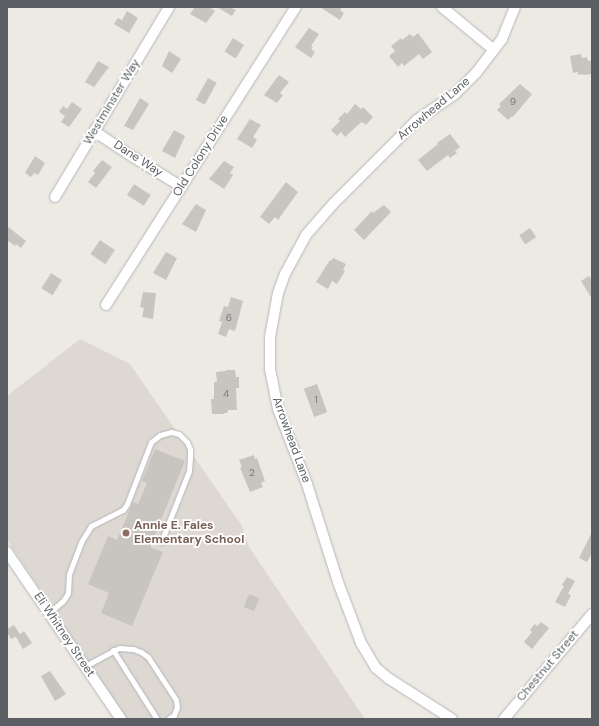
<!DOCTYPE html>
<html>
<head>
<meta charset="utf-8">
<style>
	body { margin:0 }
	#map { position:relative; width:599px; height:726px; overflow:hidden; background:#edeae3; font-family:"DM Sans",sans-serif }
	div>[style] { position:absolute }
	.education>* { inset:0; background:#ddd9d2 }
	.building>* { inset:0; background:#c8c5c0; transform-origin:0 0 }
	.roads { filter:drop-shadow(0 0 1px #b4b6ba) drop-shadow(0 0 1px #b4b6ba) }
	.lane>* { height:5px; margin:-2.5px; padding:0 2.5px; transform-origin:2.5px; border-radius:2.5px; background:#fff }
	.street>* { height:10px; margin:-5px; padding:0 5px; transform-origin:5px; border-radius:5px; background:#fff }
	.dots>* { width:11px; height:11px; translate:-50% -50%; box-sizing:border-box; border:2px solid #fff; border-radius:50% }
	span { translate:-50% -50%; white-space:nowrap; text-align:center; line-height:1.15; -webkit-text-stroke:3.5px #fff; paint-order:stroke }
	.number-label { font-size:10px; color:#76787a }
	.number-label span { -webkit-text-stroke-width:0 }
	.street-label { font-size:12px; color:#5b5f63 }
	.education-label { font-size:12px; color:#785e54; font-weight:700 }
	.left { translate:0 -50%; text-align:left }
	.frame { position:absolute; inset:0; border:8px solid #5b5f63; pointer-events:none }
</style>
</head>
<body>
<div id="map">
	<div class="education">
		<i style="clip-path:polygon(80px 339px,130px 364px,242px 526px,249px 547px,365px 719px,126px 719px,7px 540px,7px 396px)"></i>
	</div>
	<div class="building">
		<i style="clip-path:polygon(195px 7px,209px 7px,215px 11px,206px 23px,190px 14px)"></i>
		<i style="clip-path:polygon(217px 7px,230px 7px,236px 10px,232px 16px)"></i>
		<i style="clip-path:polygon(320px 7px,342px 7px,340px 10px,344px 13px,340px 20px)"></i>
		<i style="clip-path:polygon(127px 11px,138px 18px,129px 33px,114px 24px,118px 18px,122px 20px)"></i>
		<i style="clip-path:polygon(309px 28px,319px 34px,311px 46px,313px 47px,311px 49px,315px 52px,311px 58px,295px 47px)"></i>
		<i style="clip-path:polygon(418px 33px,432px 52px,423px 59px,419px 54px,404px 66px,402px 63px,398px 67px,389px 56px,395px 51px,391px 46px,401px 38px,402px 40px,410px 34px,413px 37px)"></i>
		<i style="left:233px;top:38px;width:13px;height:16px;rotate:32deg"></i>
		<i style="clip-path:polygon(169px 51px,181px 59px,172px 73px,162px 66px)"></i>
		<i style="clip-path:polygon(581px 54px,582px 58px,587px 57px,588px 61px,592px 60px,592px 74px,583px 75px,583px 74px,578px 75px,578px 72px,573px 73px,570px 56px)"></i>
		<i style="clip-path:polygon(98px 61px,109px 67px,94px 87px,85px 82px)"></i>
		<i style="clip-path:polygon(279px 75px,289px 82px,280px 93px,283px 95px,277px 103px,264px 95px)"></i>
		<i style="left:208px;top:78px;width:10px;height:25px;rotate:29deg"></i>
		<i style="clip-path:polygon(520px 84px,532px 94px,513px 117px,512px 116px,508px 120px,497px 110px,501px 106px,499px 104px)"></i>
		<i style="clip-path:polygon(140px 98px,149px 104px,133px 130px,124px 126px)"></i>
		<i style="clip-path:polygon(72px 102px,82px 109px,69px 127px,61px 122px,65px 116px,59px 112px,63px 106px,67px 109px)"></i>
		<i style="clip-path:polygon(355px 104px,361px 109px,363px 107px,373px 117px,366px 125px,362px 122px,358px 125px,345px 137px,341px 132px,337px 136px,331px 130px,340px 121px,338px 119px,345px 112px,347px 114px)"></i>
		<i style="clip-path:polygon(250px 119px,261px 125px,253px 137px,257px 140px,252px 148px,237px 139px)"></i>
		<i style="clip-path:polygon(174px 130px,185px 136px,175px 158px,162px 151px)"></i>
		<i style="clip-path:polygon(450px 134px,460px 147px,455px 151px,457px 153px,450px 158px,448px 155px,427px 171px,418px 160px,438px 144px,437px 143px)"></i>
		<i style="clip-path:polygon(35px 156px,45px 163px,38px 175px,34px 173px,31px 177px,25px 173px)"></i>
		<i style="clip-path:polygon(102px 160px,112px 167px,96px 188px,88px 182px,95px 173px,93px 171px)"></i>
		<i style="clip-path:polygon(224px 161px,234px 167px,230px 173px,233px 175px,224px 189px,209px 179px)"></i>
		<i style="clip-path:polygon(286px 182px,298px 192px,278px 220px,275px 217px,269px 224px,260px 217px)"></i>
		<i style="left:134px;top:184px;width:20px;height:13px;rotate:33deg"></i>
		<i style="clip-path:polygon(196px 204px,206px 210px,196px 232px,182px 224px)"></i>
		<i style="clip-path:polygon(384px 205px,391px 212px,364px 240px,354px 230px,372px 211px,373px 213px)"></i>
		<i style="clip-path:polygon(7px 226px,26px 241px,21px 248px,16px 244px,15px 246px,7px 240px)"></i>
		<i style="left:530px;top:228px;width:11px;height:13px;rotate:56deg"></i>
		<i style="left:100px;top:240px;width:18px;height:17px;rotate:34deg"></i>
		<i style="clip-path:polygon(166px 252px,177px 258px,166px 280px,153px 273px)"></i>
		<i style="clip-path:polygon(333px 258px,346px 264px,343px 270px,345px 271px,337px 284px,332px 281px,328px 289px,316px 282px,330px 260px,331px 261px)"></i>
		<i style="left:51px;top:273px;width:13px;height:18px;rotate:32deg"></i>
		<i style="clip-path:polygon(589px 276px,592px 280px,592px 299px,581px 281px)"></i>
		<i style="clip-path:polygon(143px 292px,156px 293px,153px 319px,142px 317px,144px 308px,140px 307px)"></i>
		<i style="clip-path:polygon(231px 297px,243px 301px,235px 331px,229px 329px,226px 337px,218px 334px,222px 322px,219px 321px,224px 306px,228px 307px)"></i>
		<i style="clip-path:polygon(226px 370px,235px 370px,236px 377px,239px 377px,239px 388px,236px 388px,237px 410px,228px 410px,228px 412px,223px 414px,212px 414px,211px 399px,214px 399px,214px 382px,217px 382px,216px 372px,226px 371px)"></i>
		<i style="left:317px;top:384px;width:30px;height:14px;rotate:70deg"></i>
		<i style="clip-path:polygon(155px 449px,185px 461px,150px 547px,163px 552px,132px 626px,101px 613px,109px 593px,88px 584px,108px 536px,117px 540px,133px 502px,138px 504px,147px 483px,142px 481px)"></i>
		<i style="clip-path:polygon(254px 455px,255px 459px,257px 458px,265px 481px,261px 483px,263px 487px,250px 492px,240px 468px,242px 467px,239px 460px)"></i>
		<i style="clip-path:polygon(592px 532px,592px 553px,587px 562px,579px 558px)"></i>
		<i style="clip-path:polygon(567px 577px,575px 581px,568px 594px,571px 595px,565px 607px,555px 602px,564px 586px,562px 585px)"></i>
		<i style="left:249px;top:594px;width:11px;height:14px;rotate:22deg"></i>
		<i style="clip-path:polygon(541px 622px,549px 628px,532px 649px,524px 642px,532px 632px,530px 630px,535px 624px,537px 626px)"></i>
		<i style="clip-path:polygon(14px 625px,20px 634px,24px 631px,32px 643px,23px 649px,16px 637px,11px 639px,7px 632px,7px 629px)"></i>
		<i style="clip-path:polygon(50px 671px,66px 694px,55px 701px,41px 676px)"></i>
	</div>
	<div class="roads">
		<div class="lane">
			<i style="left:49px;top:613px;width:18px;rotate:-41deg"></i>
			<i style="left:63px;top:601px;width:9px;rotate:-58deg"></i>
			<i style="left:68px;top:593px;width:19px;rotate:-87deg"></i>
			<i style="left:69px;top:574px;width:34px;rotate:-69deg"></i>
			<i style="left:81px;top:542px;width:19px;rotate:-58deg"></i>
			<i style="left:91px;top:526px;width:36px;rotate:-27deg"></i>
			<i style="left:123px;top:510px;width:7px;rotate:-56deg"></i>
			<i style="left:127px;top:504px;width:66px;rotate:-68.8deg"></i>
			<i style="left:151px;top:442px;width:11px;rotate:-38deg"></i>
			<i style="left:160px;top:435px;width:11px;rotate:-15deg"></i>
			<i style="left:171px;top:432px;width:8px;rotate:14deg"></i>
			<i style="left:179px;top:434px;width:11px;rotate:45deg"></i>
			<i style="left:187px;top:442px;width:8px;rotate:67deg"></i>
			<i style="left:190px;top:449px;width:8px;rotate:90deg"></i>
			<i style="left:190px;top:457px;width:14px;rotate:94deg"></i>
			<i style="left:189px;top:471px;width:76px;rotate:111.5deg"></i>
			<i style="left:113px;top:650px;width:82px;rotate:57.5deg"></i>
			<i style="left:85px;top:666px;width:38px;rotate:-28deg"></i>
			<i style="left:119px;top:648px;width:14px;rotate:4deg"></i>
			<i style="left:133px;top:649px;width:9px;rotate:21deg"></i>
			<i style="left:141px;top:652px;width:9px;rotate:36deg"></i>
			<i style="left:148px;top:657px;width:51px;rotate:56.9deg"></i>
			<i style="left:176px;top:700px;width:7px;rotate:82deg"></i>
			<i style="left:177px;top:707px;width:9px;rotate:111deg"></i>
			<i style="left:174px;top:715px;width:7px;rotate:146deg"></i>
		</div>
		<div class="street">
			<i style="left:442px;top:7px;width:67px;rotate:39.6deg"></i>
			<i style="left:94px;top:131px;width:47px;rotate:33.7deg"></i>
			<i style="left:133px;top:157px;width:57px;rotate:31.5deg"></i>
			<i style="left:55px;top:197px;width:222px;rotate:-59deg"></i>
			<i style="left:106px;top:305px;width:353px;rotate:-57.5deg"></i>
			<i style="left:7px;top:552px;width:202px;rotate:55.7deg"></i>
			<i style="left:452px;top:719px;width:76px;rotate:-147.4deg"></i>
			<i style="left:388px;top:678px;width:16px;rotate:-140deg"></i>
			<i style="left:376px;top:668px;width:29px;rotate:-121deg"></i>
			<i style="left:361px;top:643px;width:65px;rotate:-110.7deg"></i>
			<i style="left:338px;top:582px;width:103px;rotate:-107.6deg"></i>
			<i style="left:307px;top:484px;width:80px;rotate:-111.1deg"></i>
			<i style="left:278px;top:409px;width:41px;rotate:-101.3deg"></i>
			<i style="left:270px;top:369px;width:32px;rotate:-90deg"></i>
			<i style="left:270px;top:337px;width:45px;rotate:-79.7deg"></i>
			<i style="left:278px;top:293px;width:20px;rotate:-70deg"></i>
			<i style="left:285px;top:274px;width:44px;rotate:-61.7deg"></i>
			<i style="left:306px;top:235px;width:41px;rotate:-48.9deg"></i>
			<i style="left:333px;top:204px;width:119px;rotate:-45deg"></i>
			<i style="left:417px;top:120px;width:46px;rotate:-34.4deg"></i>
			<i style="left:455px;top:94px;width:30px;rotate:-45deg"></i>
			<i style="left:476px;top:73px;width:43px;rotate:-52.6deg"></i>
			<i style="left:502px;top:39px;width:35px;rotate:-68deg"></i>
			<i style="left:504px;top:719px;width:137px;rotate:-50deg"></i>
		</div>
	</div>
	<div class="dots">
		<i style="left:126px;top:533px;background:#8d6e63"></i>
	</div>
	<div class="number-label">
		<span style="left:513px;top:102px">9</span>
		<span style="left:229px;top:318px">6</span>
		<span style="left:226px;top:394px">4</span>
		<span style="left:316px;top:400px">1</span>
		<span style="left:252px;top:473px">2</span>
	</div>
	<div class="street-label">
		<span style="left:112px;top:102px;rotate:-59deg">Westminster Way</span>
		<span style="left:434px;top:109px;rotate:-40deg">Arrowhead Lane</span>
		<span style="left:201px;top:156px;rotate:-58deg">Old Colony Drive</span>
		<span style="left:138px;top:159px;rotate:33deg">Dane Way</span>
		<span style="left:291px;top:440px;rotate:70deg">Arrowhead Lane</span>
		<span style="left:64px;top:635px;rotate:56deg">Eli Whitney Street</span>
		<span style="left:548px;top:666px;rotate:-50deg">Chestnut Street</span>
	</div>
	<div class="education-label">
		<span class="left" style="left:134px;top:533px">Annie E. Fales<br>Elementary School</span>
	</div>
	<div class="frame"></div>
</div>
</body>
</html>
